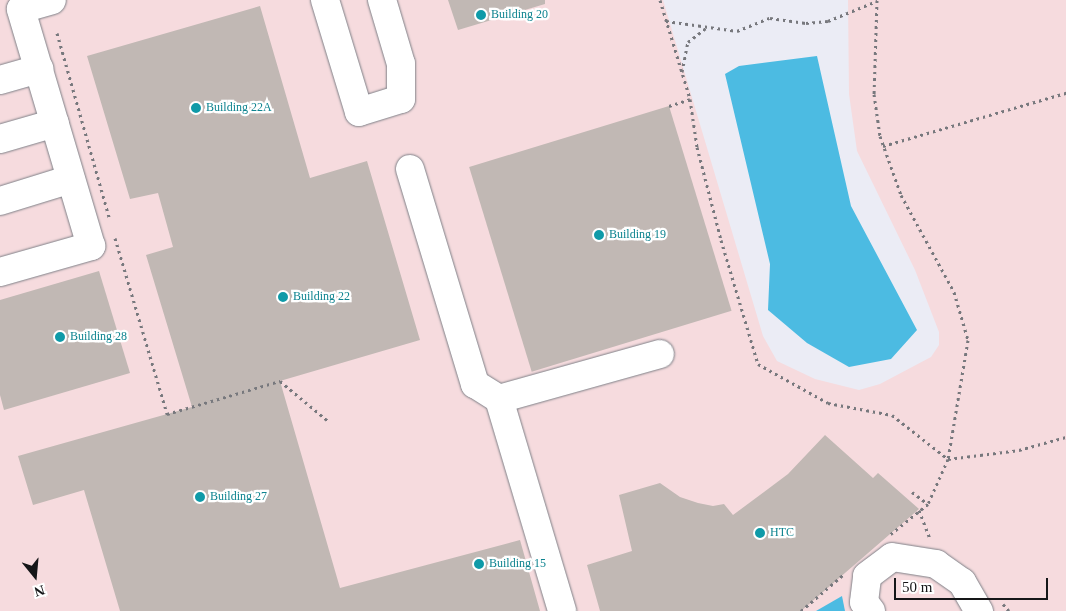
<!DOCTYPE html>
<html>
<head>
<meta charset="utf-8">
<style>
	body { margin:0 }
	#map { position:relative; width:1066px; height:611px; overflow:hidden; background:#ebecf5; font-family:"Times New Roman",serif }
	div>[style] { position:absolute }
	.industrial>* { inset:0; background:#f6dbde }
	.water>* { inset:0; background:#4cbbe2 }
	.building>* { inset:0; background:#c1b8b4; transform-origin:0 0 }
	.path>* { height:3px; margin-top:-1.5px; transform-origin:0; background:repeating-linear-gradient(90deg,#77787d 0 2.5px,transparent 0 6.5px) }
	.roads { filter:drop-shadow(0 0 1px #7e8087) drop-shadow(0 0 1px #7e8087) }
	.minor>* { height:28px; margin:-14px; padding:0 14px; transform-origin:14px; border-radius:14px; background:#fff }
	.dots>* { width:14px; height:14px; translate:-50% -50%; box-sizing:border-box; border:2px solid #fff; border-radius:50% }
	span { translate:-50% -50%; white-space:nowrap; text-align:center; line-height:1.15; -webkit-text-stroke:4.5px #fff; paint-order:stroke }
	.culture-label { font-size:12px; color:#0d838f }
	.left { translate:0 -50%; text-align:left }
	.north { position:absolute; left:10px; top:551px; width:50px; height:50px; -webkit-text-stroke:4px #fff; paint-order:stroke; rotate:163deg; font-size:14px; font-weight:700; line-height:20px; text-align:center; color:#151618 }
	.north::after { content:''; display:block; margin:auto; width:18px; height:22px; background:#151618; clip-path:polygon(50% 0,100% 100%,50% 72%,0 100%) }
	.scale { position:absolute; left:894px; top:578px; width:154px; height:22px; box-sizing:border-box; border:2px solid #151618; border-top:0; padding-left:6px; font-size:15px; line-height:18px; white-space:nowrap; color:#151618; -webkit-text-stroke:4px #fff; paint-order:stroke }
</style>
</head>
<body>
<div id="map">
	<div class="industrial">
		<i style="clip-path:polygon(0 0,663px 0,763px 336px,777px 361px,815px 379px,859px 390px,880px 384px,931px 357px,939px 345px,939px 332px,915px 270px,857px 151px,849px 94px,848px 0,1066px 0,1066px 611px,0 611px)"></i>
	</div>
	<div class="water">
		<i style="clip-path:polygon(817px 56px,851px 206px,917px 330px,891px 359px,849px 367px,807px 343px,768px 310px,770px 264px,725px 74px,739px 66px)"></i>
		<i style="clip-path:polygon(842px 596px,845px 611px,816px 611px)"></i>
	</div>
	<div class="building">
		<i style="clip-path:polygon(448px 0,545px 0,545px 4px,458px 30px)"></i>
		<i style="clip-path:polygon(260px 6px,310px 178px,367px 161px,420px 340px,280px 381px,340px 588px,520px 540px,540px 611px,120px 611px,84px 490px,33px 505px,18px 456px,192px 407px,146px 255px,173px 247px,158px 193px,130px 199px,87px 56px)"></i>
		<i style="left:669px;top:106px;width:214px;height:209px;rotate:73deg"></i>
		<i style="clip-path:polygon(99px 271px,130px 373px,4px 410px,0 395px,0 300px)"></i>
		<i style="clip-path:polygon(825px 435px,873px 478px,878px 473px,919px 509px,801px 611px,600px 611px,587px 565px,632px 551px,619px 495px,660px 483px,680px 497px,698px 503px,713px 506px,724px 504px,733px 515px,788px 474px)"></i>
	</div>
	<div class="path">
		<i style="left:660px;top:0;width:103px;rotate:73.1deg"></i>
		<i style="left:690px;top:99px;width:49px;rotate:81.7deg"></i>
		<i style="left:697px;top:147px;width:96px;rotate:75.5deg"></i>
		<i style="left:721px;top:240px;width:129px;rotate:73.4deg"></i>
		<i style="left:758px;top:364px;width:80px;rotate:29.1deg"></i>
		<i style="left:828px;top:403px;width:65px;rotate:10.6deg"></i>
		<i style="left:892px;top:415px;width:71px;rotate:38.2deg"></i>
		<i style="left:948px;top:459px;width:72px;rotate:-7.2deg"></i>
		<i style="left:1019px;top:450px;width:49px;rotate:-15.5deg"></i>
		<i style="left:877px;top:0;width:94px;rotate:91.8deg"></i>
		<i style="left:874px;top:94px;width:42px;rotate:81.9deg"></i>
		<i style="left:880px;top:136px;width:63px;rotate:70.4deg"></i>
		<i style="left:901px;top:195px;width:111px;rotate:61.3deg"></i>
		<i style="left:954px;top:292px;width:50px;rotate:73.7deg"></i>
		<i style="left:968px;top:340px;width:121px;rotate:99.5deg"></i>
		<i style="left:948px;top:459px;width:49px;rotate:114deg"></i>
		<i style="left:928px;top:504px;width:48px;rotate:141deg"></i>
		<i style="left:666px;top:21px;width:72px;rotate:8deg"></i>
		<i style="left:737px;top:31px;width:35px;rotate:-22deg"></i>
		<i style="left:770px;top:18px;width:36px;rotate:8deg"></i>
		<i style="left:806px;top:23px;width:22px;rotate:-5deg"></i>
		<i style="left:828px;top:21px;width:53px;rotate:-22.2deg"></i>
		<i style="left:57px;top:33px;width:194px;rotate:74.2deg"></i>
		<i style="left:682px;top:72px;width:31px;rotate:-79deg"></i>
		<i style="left:688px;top:42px;width:23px;rotate:-38deg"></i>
		<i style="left:669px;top:106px;width:22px;rotate:-18deg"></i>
		<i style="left:883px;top:146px;width:191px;rotate:-16.2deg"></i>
		<i style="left:115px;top:238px;width:184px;rotate:73.5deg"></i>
		<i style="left:167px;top:414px;width:118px;rotate:-16.3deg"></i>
		<i style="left:280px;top:381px;width:62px;rotate:39.8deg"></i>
		<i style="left:912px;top:492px;width:20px;rotate:37deg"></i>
		<i style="left:919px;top:510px;width:31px;rotate:69deg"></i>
		<i style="left:1003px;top:604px;width:9px;rotate:49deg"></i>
		<i style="left:801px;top:611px;width:55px;rotate:-40.6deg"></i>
	</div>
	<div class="roads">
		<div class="minor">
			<i style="left:325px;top:0;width:117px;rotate:73.1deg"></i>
			<i style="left:359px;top:112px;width:44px;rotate:-17.2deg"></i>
			<i style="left:401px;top:99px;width:35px;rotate:-90deg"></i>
			<i style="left:401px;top:64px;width:67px;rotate:-106.5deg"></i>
			<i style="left:0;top:80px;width:41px;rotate:-15.8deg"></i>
			<i style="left:0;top:139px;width:57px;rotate:-16.2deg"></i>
			<i style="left:410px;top:169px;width:225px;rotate:73.2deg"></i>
			<i style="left:475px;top:384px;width:28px;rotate:32deg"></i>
			<i style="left:499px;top:399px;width:221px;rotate:73.4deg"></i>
			<i style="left:0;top:201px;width:74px;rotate:-17.2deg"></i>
			<i style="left:0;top:272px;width:95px;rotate:-15.9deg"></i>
			<i style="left:91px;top:246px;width:247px;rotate:-106.5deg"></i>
			<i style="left:21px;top:9px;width:32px;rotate:-16deg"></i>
			<i style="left:499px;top:399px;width:167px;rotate:-15.6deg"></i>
			<i style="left:871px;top:611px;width:11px;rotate:-128deg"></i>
			<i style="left:864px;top:602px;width:26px;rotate:-83deg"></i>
			<i style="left:867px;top:576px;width:31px;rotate:-37deg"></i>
			<i style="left:892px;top:557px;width:45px;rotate:9deg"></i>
			<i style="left:936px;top:564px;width:32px;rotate:35deg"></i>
			<i style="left:962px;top:582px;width:34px;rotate:60deg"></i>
		</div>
	</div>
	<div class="dots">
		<i style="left:481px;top:15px;background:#0f9aa8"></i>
		<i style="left:196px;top:108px;background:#0f9aa8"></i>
		<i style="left:599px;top:235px;background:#0f9aa8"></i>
		<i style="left:283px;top:297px;background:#0f9aa8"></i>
		<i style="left:60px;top:337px;background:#0f9aa8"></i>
		<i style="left:200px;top:497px;background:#0f9aa8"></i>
		<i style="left:760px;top:533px;background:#0f9aa8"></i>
		<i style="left:479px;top:564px;background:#0f9aa8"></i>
	</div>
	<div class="culture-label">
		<span class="left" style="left:491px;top:15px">Building 20</span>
		<span class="left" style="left:206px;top:108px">Building 22A</span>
		<span class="left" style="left:609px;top:235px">Building 19</span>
		<span class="left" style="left:293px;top:297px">Building 22</span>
		<span class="left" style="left:70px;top:337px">Building 28</span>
		<span class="left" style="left:210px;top:497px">Building 27</span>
		<span class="left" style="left:770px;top:533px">HTC</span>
		<span class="left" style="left:489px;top:564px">Building 15</span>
	</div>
	<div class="north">N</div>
	<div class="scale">50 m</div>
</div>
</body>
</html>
